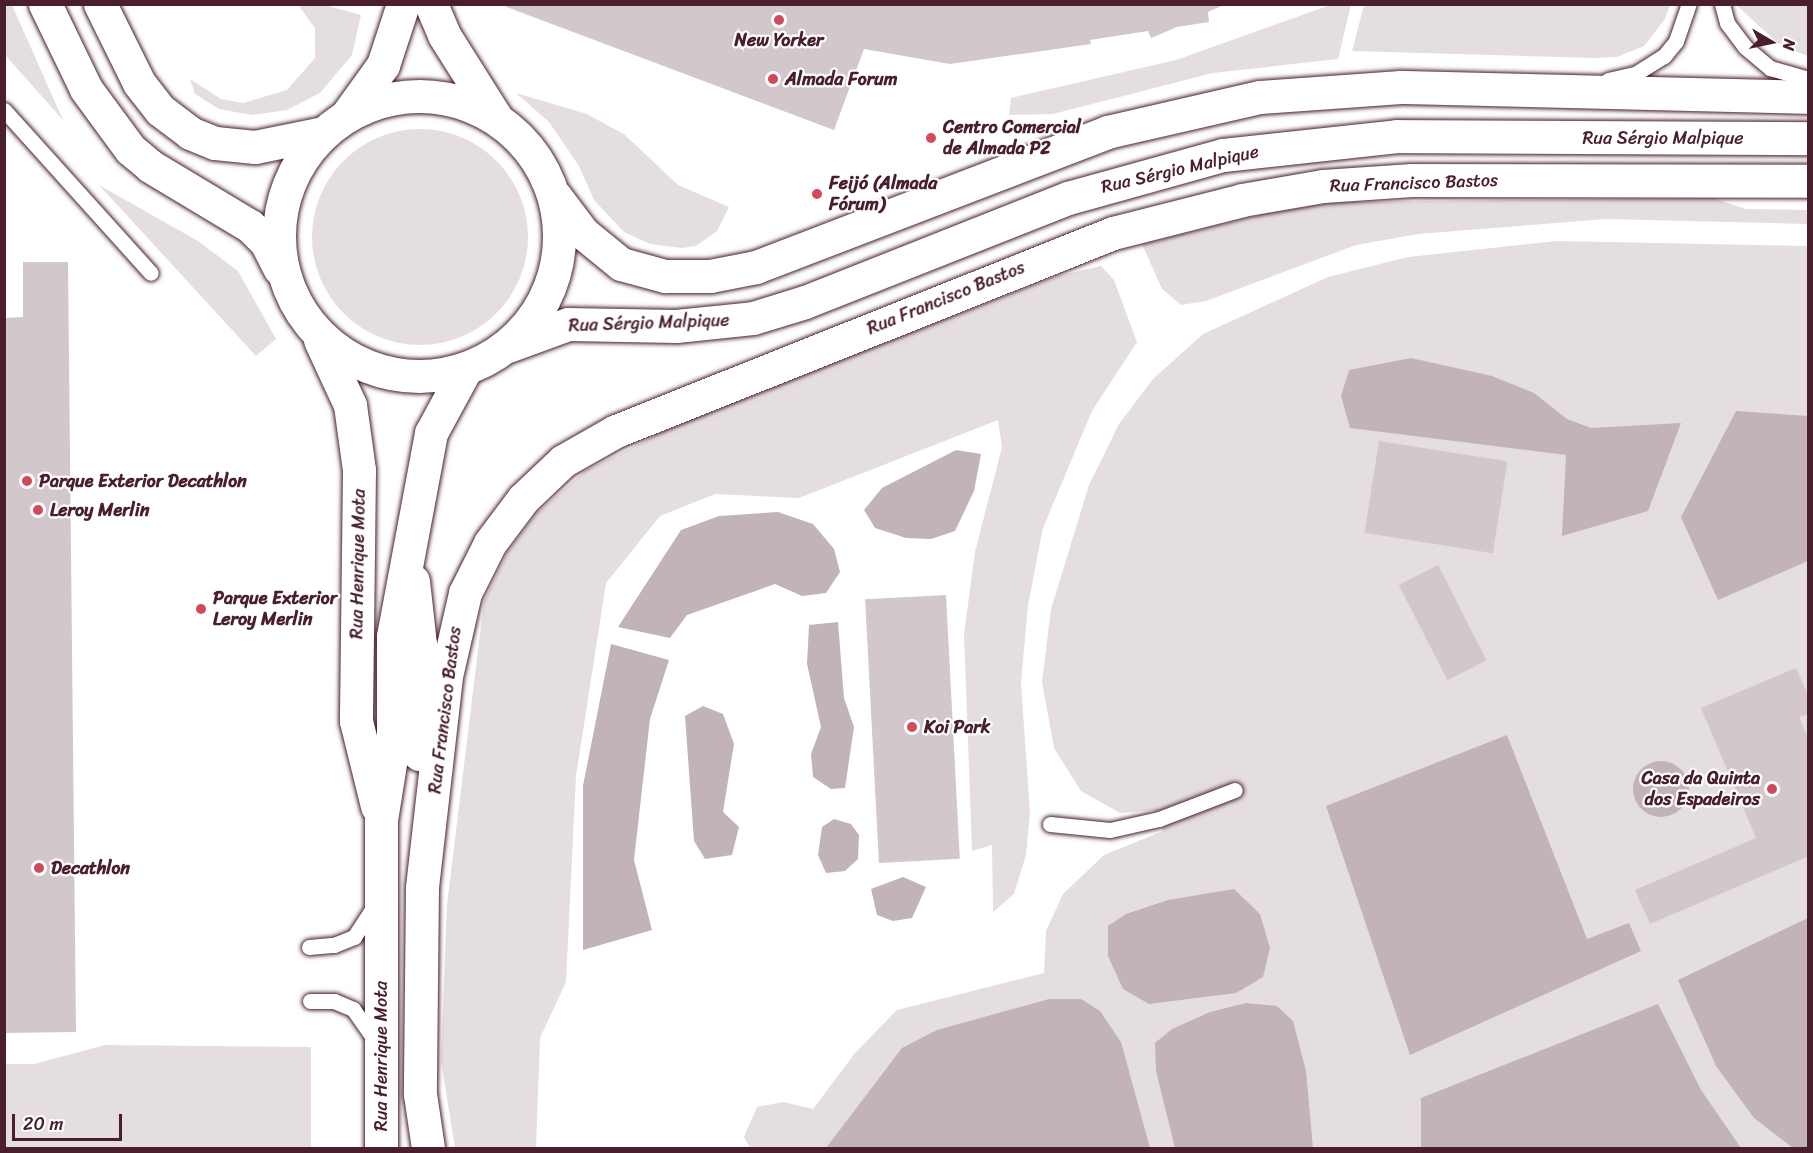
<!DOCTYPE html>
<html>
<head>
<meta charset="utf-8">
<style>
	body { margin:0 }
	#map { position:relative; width:1813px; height:1153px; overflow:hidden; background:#fff; font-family:Sriracha,sans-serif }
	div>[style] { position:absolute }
	.green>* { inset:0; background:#e5dee0 }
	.round { border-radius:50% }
	.water>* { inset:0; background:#c1b3b6 }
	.building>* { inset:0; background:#d2c7cb; transform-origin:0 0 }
	.roads { filter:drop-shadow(0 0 2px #4a1f2b) drop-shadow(0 0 2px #4a1f2b) }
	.lane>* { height:15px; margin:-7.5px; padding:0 7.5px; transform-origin:7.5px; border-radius:7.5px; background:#fff }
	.secondary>* { height:33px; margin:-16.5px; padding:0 16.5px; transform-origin:16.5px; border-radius:16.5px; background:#fff }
	.secondary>.ring { margin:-16.5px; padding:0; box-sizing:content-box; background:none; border:33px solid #fff; border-radius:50% }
	.highway>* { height:33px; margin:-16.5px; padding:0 16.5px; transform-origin:16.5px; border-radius:16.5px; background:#fff }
	.dots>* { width:16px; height:16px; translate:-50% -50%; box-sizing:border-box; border:3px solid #fff; border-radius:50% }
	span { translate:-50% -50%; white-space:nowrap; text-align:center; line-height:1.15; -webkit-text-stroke:4.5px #fff; paint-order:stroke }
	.poi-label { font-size:18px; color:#4a1f2b; font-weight:700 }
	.left { translate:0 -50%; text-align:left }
	.right { translate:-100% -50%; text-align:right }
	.street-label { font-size:18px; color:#4a1f2b }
	.frame { position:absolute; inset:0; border:6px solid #4a1f2b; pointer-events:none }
	.north { position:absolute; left:1741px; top:12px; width:60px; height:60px; -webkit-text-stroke:4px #fff; paint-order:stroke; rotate:99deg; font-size:16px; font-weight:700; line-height:24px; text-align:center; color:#4a1f2b }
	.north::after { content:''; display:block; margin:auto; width:21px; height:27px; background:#4a1f2b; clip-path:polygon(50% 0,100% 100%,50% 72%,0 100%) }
	.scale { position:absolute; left:12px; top:1114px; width:110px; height:27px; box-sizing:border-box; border:3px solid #4a1f2b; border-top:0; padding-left:8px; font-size:18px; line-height:21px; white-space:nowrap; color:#4a1f2b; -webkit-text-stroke:4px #fff; paint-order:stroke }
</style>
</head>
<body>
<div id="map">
	<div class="green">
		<i style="clip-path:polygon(4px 5px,12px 5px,63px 120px,5px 55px)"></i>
		<i style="clip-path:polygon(298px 5px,325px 5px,361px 15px,352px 55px,320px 93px,287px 110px,252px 115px,219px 109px,195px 94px,190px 79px,221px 99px,243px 103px,287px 90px,315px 58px,315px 28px)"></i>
		<i style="clip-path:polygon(1330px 5px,1351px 5px,1338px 59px,1213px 73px,1053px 114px,1009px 115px,1011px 98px,1176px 60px)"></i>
		<i style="clip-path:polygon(1364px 5px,1364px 4px,1670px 5px,1665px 19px,1644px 46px,1617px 57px,1593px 58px,1352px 51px)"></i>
		<i style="clip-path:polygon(1736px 5px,1808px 5px,1808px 56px,1781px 46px)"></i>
		<i style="clip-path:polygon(516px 93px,587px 114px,625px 135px,678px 185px,729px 207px,717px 231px,696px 246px,682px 248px,650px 244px,624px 232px,594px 200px,579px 166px,549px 122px)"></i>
		<i class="round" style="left:312px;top:129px;width:216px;height:216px"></i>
		<i style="clip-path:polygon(99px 185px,198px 241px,238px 271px,276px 339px,256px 356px)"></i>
		<i style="clip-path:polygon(1713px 198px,1746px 209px,1808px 210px,1808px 224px,1606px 219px,1418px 234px,1356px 245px,1206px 301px,1181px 305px,1162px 289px,1142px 244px,1267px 213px,1338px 202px)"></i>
		<i style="clip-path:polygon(1557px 241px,1808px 246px,1808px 1148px,750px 1148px,744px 1137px,757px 1107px,783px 1102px,813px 1109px,855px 1053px,897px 1010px,1044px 973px,1046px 931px,1063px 894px,1104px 855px,1163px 831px,1155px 810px,1120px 813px,1081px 791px,1054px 748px,1042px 682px,1051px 609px,1089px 485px,1119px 424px,1153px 379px,1203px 334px,1328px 277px,1408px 257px)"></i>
		<i style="clip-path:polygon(1101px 266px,1114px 280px,1137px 342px,1092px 411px,1043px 528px,1028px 605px,1021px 683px,1030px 812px,1026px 855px,1014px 894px,993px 912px,992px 845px,972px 851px,964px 634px,975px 552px,1002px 447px,998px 420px,799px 498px,715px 494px,660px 516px,606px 583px,576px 776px,566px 982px,540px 1038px,536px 1148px,455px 1148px,441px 1061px,447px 905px,484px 601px,508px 551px,537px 513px,585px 471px,694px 416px,1057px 276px)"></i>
		<i style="clip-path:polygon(105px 1045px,311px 1047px,311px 1148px,5px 1148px,5px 1064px,34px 1064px)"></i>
	</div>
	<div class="water">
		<i style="clip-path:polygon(1411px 358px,1492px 376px,1534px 393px,1567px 419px,1591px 428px,1681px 423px,1648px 511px,1562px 536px,1566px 455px,1350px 428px,1341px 396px,1349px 370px)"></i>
		<i style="clip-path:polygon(1736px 411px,1808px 416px,1808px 561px,1718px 600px,1681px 517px)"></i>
		<i style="clip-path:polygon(956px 450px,981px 454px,974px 491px,955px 531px,931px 539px,906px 538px,875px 528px,864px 510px,882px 488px)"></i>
		<i style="clip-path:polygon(778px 512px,813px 524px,834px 549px,840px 572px,826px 593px,802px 596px,775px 584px,687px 615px,670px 638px,618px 627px,681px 530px,719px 516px)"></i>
		<i style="clip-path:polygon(838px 622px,844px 698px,854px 727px,845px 788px,831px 789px,813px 777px,811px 754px,821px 727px,807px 664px,809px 625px)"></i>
		<i style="clip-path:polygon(611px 644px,669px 660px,650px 719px,634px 860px,652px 930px,583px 950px,583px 786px)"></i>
		<i style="clip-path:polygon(703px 706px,723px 714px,734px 744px,723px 812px,739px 827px,732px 855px,705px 859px,694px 841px,685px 716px)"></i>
		<i style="clip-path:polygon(1507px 735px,1587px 939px,1629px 923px,1641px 951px,1410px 1055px,1326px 806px)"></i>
		<i class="round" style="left:1633px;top:761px;width:56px;height:56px"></i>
		<i style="clip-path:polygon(834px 819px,851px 824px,859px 835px,858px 859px,845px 871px,826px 873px,818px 855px,822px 827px)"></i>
		<i style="clip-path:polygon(903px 877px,926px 887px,912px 918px,893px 921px,877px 915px,871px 889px)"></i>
		<i style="clip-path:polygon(1234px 889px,1260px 914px,1270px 948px,1263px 977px,1236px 993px,1149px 1004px,1123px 989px,1108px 956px,1108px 926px,1126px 914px,1168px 900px)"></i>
		<i style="clip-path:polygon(1808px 918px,1808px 1148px,1793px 1148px,1754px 1118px,1716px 1066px,1678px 980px)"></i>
		<i style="clip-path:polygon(1049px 999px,1081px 999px,1100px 1011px,1121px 1042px,1150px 1148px,826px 1148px,902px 1048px,937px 1030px)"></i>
		<i style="clip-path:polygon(1246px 1003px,1277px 1006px,1293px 1021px,1306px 1071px,1313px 1148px,1175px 1148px,1156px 1071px,1155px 1043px,1172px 1029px,1210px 1012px)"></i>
		<i style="clip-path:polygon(1658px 1004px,1701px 1090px,1741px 1148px,1421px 1148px,1421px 1098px)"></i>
	</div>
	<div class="building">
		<i style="clip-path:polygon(499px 4px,1226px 4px,1208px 12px,1209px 22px,1177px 27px,1151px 38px,1148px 31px,1090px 40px,1091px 44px,950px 64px,864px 49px,834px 130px)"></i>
		<i style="clip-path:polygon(23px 262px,68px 262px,76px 1032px,4px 1033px,4px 318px,23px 317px)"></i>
		<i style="left:1379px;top:441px;width:130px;height:93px;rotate:9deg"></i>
		<i style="left:1438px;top:565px;width:107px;height:44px;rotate:63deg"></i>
		<i style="left:946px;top:595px;width:264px;height:81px;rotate:87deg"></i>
		<i style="clip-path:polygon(1796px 668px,1809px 697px,1809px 714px,1799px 717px,1809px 741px,1809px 856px,1650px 924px,1635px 890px,1756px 838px,1701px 708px)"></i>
	</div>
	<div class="roads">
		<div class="lane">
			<i style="left:1722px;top:4px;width:20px;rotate:75deg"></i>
			<i style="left:1727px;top:23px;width:30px;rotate:53deg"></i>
			<i style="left:1745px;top:47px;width:33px;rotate:40deg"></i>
			<i style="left:1770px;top:68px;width:40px;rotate:16deg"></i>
			<i style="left:1608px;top:80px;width:28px;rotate:-13deg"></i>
			<i style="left:1635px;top:74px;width:34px;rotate:-32deg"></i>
			<i style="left:1664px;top:56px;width:19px;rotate:-51deg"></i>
			<i style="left:1676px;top:41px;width:39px;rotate:-71deg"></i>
			<i style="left:4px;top:110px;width:219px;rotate:48deg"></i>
			<i style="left:1050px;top:824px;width:60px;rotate:5.7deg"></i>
			<i style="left:1110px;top:830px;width:50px;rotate:-12.7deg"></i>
			<i style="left:1159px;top:819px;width:81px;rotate:-20.9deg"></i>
			<i style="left:309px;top:947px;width:25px;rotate:-5deg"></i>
			<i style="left:334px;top:945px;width:22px;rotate:-22deg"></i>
			<i style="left:354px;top:937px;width:37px;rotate:-57deg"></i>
			<i style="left:310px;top:1001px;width:24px"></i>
			<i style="left:334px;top:1001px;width:21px;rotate:23deg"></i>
			<i style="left:353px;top:1009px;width:37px;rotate:55deg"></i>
		</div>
		<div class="secondary">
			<i style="left:45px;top:4px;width:94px;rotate:64.2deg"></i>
			<i style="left:86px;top:89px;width:74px;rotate:53.7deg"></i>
			<i style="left:130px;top:149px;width:26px;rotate:40deg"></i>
			<i style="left:150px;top:166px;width:117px;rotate:31deg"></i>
			<i style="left:250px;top:226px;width:23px;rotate:45deg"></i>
			<i style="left:266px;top:242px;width:30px;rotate:63deg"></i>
			<i style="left:100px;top:4px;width:88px;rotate:63.7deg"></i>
			<i style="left:139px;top:83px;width:34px;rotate:52deg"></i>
			<i style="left:160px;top:110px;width:38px;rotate:37deg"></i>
			<i style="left:190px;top:133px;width:27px;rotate:22deg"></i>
			<i style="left:215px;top:143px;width:40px;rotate:5.7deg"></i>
			<i style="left:255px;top:147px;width:69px;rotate:-11.6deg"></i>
			<i style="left:431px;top:4px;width:34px;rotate:67deg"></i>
			<i style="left:444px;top:35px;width:99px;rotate:57.8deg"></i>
			<i class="ring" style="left:279px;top:96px;width:247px;height:247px"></i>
			<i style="left:347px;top:115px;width:62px;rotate:-54.2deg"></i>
			<i style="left:383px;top:65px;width:64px;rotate:-71.8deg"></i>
			<i style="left:555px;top:196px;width:46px;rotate:52.9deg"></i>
			<i style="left:583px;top:233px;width:49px;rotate:39.2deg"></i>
			<i style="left:621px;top:264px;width:46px;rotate:15.3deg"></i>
			<i style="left:665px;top:276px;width:45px"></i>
			<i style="left:710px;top:276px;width:47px;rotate:-11.1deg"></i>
			<i style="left:756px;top:267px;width:376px;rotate:-21deg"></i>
			<i style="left:1107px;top:132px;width:157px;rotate:-12.9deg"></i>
			<i style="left:1260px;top:97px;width:141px;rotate:-4.1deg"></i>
			<i style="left:1401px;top:87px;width:407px;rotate:1.4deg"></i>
			<i style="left:320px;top:340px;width:72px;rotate:65.2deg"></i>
			<i style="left:350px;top:405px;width:66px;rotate:82.1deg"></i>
			<i style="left:359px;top:470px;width:251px;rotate:90.7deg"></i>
			<i style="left:356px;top:721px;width:88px;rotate:76.1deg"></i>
			<i style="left:508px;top:346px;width:64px;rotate:-20.1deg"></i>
			<i style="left:568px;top:324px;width:108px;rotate:1.1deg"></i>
			<i style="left:676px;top:326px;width:77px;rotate:-5.9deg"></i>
			<i style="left:753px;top:318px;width:54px;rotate:-17.1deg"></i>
			<i style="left:805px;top:302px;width:283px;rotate:-21.6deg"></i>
			<i style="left:1068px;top:198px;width:161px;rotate:-15.5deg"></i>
			<i style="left:1223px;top:155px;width:175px;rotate:-6.2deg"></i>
			<i style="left:1397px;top:136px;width:411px;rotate:0.3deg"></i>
			<i style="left:413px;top:581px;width:63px;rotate:83.7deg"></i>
			<i style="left:420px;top:644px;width:110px;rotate:90.5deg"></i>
			<i style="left:422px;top:887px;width:212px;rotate:-83.5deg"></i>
			<i style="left:446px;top:676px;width:85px;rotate:-77.1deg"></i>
			<i style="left:465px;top:593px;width:56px;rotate:-63.4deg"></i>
			<i style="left:490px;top:543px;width:55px;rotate:-53.1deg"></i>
			<i style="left:523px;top:499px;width:55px;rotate:-43.5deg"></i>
			<i style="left:563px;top:461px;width:61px;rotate:-29.5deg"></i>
			<i style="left:616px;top:431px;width:535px;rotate:-21.72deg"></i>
			<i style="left:1113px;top:233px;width:133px;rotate:-14.3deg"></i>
			<i style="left:1242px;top:200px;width:82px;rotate:-9.8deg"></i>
			<i style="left:1323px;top:186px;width:89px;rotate:-3.9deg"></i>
			<i style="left:1412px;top:180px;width:396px;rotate:0.1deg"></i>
			<i style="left:381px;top:1148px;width:328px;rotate:-90deg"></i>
			<i style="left:381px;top:820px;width:76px;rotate:-80.9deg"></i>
			<i style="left:393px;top:745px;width:109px;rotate:-90deg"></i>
			<i style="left:393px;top:636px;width:207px;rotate:-79.4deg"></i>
			<i style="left:431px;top:433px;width:72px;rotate:-61.6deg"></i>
		</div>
		<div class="highway">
			<i style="left:422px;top:887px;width:207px;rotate:90.6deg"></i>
			<i style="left:420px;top:1094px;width:55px;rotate:81.6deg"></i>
		</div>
	</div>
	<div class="dots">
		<i style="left:779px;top:20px;background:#d1495b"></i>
		<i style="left:773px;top:79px;background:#d1495b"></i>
		<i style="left:931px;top:138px;background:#d1495b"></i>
		<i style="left:817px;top:194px;background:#d1495b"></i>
		<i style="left:27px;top:481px;background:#d1495b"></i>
		<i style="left:38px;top:510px;background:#d1495b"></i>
		<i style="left:201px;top:609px;background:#d1495b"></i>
		<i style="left:912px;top:727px;background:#d1495b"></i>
		<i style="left:1772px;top:789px;background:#d1495b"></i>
		<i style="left:39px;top:868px;background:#d1495b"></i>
	</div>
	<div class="poi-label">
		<span style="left:779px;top:40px">New Yorker</span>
		<span class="left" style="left:785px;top:79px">Almada Forum</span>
		<span class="left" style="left:943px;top:138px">Centro Comercial<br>de Almada P2</span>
		<span class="left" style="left:829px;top:194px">Feijó (Almada<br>Fórum)</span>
		<span class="left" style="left:39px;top:481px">Parque Exterior Decathlon</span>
		<span class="left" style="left:50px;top:510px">Leroy Merlin</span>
		<span class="left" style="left:213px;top:609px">Parque Exterior<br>Leroy Merlin</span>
		<span class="left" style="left:924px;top:727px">Koi Park</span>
		<span class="right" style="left:1760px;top:789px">Casa da Quinta<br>dos Espadeiros</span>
		<span class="left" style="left:51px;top:868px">Decathlon</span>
	</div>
	<div class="street-label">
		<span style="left:1663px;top:138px">Rua Sérgio Malpique</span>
		<span style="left:1180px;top:169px;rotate:-13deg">Rua Sérgio Malpique</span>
		<span style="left:1414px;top:183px;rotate:-2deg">Rua Francisco Bastos</span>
		<span style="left:946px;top:298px;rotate:-22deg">Rua Francisco Bastos</span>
		<span style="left:649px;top:323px;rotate:-2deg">Rua Sérgio Malpique</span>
		<span style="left:358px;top:564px;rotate:-89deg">Rua Henrique Mota</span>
		<span style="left:445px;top:710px;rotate:-83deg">Rua Francisco Bastos</span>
		<span style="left:381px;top:1056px;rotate:-90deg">Rua Henrique Mota</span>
	</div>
	<div class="frame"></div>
	<div class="north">N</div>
	<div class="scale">20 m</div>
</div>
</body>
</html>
